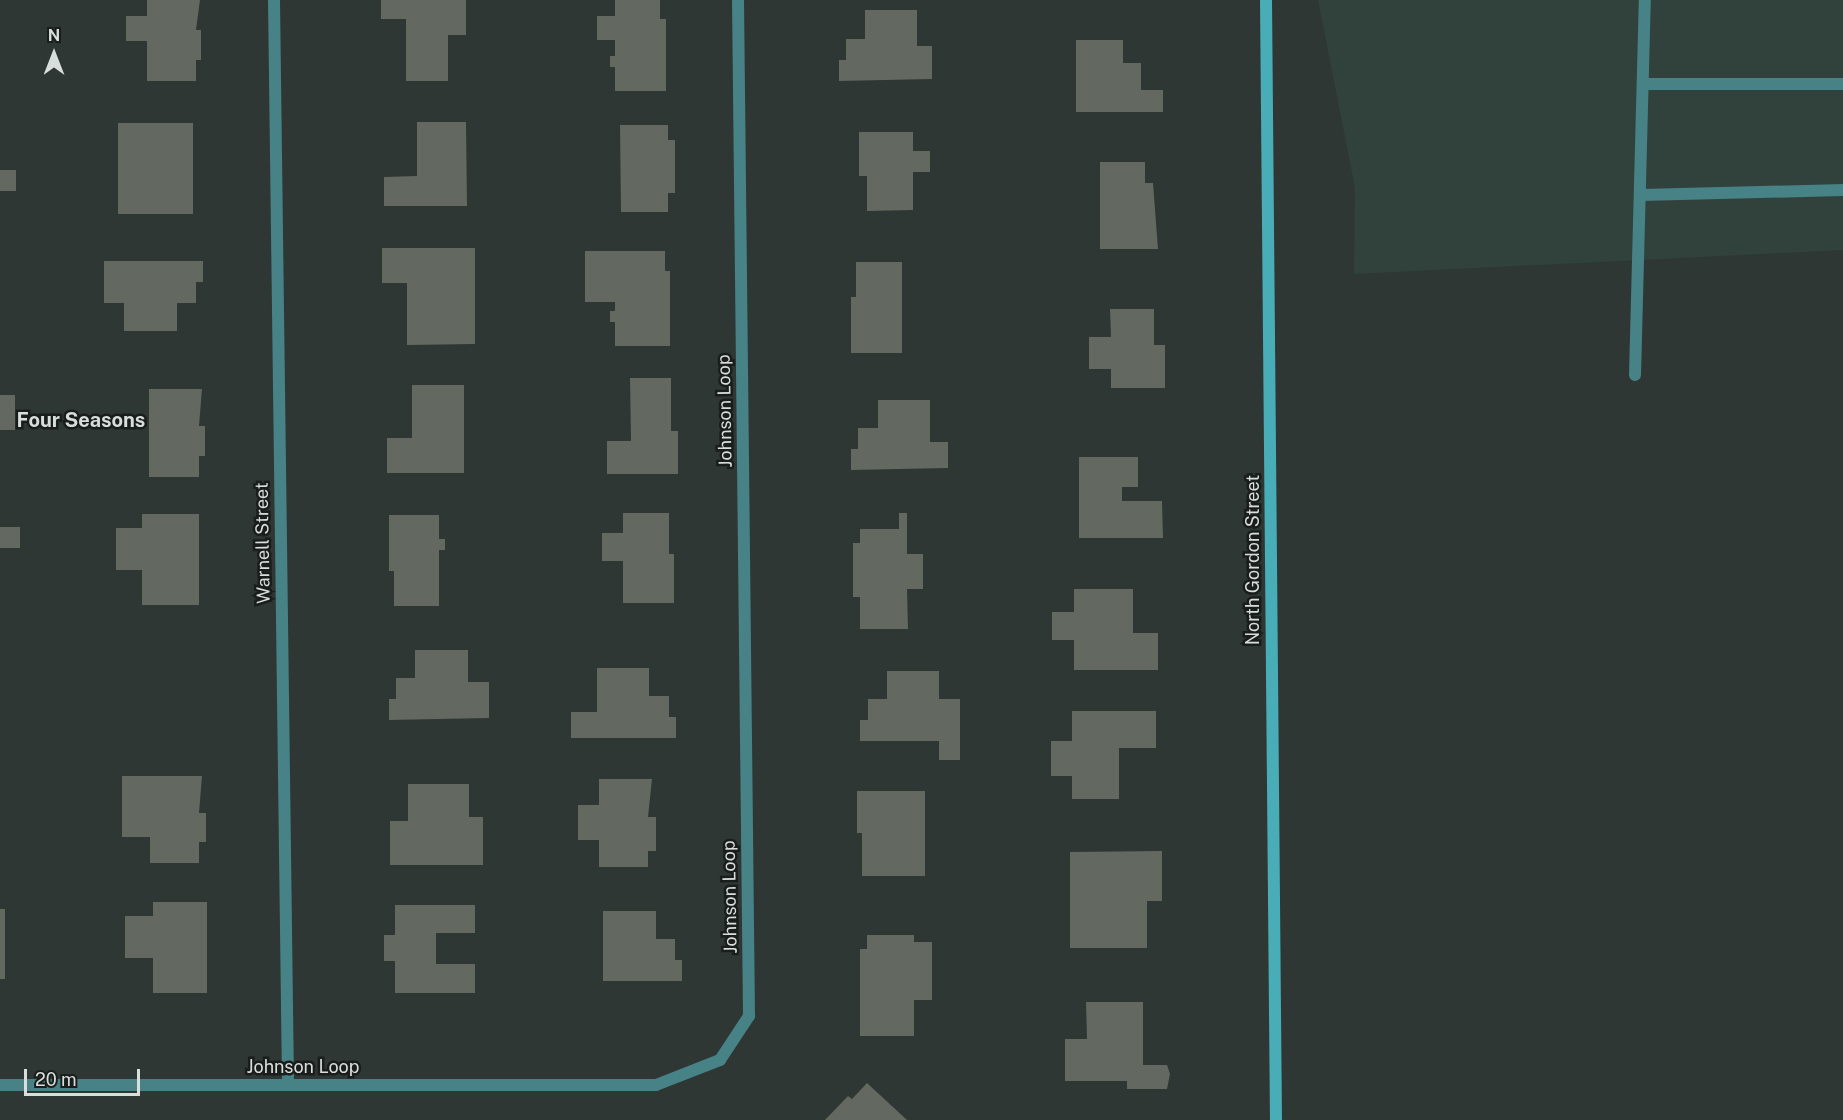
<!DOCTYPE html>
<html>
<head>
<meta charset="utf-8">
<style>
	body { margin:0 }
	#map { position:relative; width:1843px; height:1120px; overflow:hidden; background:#2e3733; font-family:"Public Sans",sans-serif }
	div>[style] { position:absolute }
	.built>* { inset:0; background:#31413b }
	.building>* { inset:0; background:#636860; transform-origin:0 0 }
	.lane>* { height:12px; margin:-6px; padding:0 6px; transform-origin:6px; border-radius:6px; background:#478287 }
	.street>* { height:12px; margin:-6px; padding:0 6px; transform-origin:6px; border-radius:6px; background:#478287 }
	.secondary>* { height:12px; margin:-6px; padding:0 6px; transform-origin:6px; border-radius:6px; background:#48adb6 }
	span { translate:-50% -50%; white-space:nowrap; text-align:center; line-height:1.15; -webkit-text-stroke:5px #191d1b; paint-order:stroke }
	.street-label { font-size:18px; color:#d8dedb }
	.neighbourhood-label { font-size:20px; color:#d8dedb; font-weight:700 }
	.north { position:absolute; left:24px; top:24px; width:60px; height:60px; -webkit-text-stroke:4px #191d1b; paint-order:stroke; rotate:0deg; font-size:16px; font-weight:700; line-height:24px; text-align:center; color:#d8dedb }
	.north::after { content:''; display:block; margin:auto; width:21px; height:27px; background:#d8dedb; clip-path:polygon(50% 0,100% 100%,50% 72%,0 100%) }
	.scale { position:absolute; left:24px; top:1069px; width:116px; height:27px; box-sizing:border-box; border:3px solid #d8dedb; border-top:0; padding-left:8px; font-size:18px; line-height:21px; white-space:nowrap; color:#d8dedb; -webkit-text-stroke:4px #191d1b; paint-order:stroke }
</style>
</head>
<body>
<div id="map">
	<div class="built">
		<i style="clip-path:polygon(1318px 0,1843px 0,1843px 250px,1354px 274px,1355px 188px)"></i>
	</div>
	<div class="building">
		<i style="clip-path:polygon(147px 0,200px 0,196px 30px,201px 30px,201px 60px,196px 60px,196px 81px,147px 81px,147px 41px,126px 41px,126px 16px,147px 16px)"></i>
		<i style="clip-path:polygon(381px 0,466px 0,466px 35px,448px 35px,448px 81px,406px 81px,406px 19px,381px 19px)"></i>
		<i style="clip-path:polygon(615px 0,660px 0,660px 19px,666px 19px,666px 91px,615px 91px,615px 67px,610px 67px,610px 56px,615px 56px,615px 40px,597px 40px,597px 16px,615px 16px)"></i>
		<i style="clip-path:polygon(865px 10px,917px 10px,917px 46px,932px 46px,932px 79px,839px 81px,839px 60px,846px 60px,846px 39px,865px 39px)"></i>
		<i style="clip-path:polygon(1076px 40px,1123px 40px,1123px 63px,1141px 63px,1141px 90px,1163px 90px,1163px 112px,1076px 112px)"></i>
		<i style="clip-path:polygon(417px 122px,466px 122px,467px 206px,384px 206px,384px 177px,417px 176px)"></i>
		<i style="left:118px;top:123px;width:75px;height:91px"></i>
		<i style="clip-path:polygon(620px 125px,668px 125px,668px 140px,675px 140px,675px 193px,668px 193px,668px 212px,621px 212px)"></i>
		<i style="clip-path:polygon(859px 132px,913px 132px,913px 151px,930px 151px,930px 172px,913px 172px,913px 210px,867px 211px,867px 176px,859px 176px)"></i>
		<i style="clip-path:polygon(1100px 162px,1145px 162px,1145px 183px,1153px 183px,1158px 249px,1100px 249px)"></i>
		<i style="left:0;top:170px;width:16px;height:21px"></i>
		<i style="clip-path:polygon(382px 248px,475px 248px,475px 344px,407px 345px,407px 283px,382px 283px)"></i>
		<i style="clip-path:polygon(585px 251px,665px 251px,665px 271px,670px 271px,670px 346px,615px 346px,615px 322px,610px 322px,610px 311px,615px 311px,615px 302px,585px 302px)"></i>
		<i style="clip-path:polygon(104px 261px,203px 261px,203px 282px,196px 282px,196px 303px,177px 303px,177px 331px,124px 331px,124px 303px,104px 303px)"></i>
		<i style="clip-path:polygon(856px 262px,902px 262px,902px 353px,851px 353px,851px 297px,856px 297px)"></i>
		<i style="clip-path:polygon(1110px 309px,1154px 309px,1154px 345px,1165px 345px,1165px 388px,1111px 388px,1111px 369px,1089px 369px,1089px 337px,1111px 337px)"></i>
		<i style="clip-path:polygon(630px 378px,671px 378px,671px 431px,678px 431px,678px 474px,607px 474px,607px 441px,631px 441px)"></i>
		<i style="clip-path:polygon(412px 385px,464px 385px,464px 473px,387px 473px,387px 438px,412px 438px)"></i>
		<i style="clip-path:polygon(149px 389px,202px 389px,199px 426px,205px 426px,205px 456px,199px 456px,199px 477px,149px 477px)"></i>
		<i style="left:0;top:395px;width:15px;height:35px"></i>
		<i style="clip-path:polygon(878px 400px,930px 400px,930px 442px,948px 442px,948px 468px,851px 470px,851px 449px,858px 449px,858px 428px,878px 428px)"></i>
		<i style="clip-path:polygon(1079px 457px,1138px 457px,1138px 487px,1122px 487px,1122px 501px,1162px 501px,1163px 538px,1079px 538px)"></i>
		<i style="clip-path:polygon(623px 513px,669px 513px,669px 554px,674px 554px,674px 603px,623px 603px,623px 561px,602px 561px,602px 533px,623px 533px)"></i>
		<i style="clip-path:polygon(899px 513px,907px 513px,907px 554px,923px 554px,923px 589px,907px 589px,908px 629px,860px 629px,860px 597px,853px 597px,853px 543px,860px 543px,860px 529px,899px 529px)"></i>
		<i style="clip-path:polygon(142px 514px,199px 514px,199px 605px,142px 605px,142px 570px,116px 570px,116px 528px,142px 528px)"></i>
		<i style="clip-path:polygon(389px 515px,439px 515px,439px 539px,445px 539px,445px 550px,439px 550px,439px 606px,394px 606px,394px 571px,389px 571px)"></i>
		<i style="left:0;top:527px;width:20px;height:21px"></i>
		<i style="clip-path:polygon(1074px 589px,1133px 589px,1133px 633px,1158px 633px,1158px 670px,1074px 670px,1074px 640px,1052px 640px,1052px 612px,1074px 612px)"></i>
		<i style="clip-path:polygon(415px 650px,468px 650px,468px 682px,489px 682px,489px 718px,389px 720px,389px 699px,396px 699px,396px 678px,415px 678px)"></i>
		<i style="clip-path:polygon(597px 668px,649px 668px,649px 696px,669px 696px,669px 717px,676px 717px,676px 738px,571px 738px,571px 712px,597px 712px)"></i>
		<i style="clip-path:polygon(887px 671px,939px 671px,939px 699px,960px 699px,960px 760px,939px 760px,939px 741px,860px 741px,860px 720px,868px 720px,868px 699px,887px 699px)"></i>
		<i style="clip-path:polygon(1072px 711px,1156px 711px,1156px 748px,1119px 748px,1119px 799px,1072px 799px,1072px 776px,1051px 776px,1051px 741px,1072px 741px)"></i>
		<i style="clip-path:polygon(122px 776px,202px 776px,199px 813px,206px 813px,206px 842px,199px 842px,199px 863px,150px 863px,150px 837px,122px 837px)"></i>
		<i style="clip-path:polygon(599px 779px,652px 779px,648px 817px,656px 817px,656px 851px,648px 851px,648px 867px,599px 867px,599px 840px,578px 840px,578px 805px,599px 805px)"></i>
		<i style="clip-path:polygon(408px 784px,469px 784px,469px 817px,483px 817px,483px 865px,390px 865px,390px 821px,408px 821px)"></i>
		<i style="clip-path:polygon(857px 791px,925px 791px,925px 876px,862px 876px,862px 833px,857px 833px)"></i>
		<i style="clip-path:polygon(1162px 851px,1162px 901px,1147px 901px,1147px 948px,1070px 948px,1070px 852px)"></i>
		<i style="clip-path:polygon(153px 902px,207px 902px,207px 993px,153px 993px,153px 958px,125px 958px,125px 916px,153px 916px)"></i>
		<i style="clip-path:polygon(395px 905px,475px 905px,475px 933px,436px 933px,436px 964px,475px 964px,475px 993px,395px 993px,395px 961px,384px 961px,384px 935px,395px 935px)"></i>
		<i style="left:0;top:909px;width:5px;height:70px"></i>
		<i style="clip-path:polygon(603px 911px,656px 911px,656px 939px,675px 939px,675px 960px,682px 960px,682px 981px,603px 981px)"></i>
		<i style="clip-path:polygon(867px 935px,914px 935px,914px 942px,932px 942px,932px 1000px,914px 1000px,914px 1036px,860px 1036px,860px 949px,867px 949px)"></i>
		<i style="clip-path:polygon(1086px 1002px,1143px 1002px,1143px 1065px,1167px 1065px,1170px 1074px,1167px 1089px,1127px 1089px,1127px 1081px,1065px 1081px,1065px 1039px,1087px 1039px)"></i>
		<i style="clip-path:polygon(867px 1083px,907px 1120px,825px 1120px,848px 1096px,852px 1099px)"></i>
	</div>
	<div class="lane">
		<i style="left:1643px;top:84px;width:200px"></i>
		<i style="left:1641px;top:195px;width:202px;rotate:-1.4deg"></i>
		<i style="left:1635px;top:375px;width:375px;rotate:-88.5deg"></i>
	</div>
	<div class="street">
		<i style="left:274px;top:0;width:1085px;rotate:89.26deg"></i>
		<i style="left:0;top:1085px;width:656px"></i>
		<i style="left:656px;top:1085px;width:69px;rotate:-21.3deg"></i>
		<i style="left:720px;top:1060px;width:53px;rotate:-56.6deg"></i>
		<i style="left:749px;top:1016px;width:1016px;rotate:-90.62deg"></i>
	</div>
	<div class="secondary">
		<i style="left:1266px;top:0;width:1120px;rotate:89.49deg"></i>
	</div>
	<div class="street-label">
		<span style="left:725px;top:411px;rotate:-91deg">Johnson Loop</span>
		<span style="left:263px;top:543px;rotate:-91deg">Warnell Street</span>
		<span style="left:1253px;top:560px;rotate:-90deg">North Gordon Street</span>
		<span style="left:730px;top:897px;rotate:-91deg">Johnson Loop</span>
		<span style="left:303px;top:1067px">Johnson Loop</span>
	</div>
	<div class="neighbourhood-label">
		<span style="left:81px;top:420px">Four Seasons</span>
	</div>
	<div class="north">N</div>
	<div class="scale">20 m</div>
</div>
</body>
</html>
